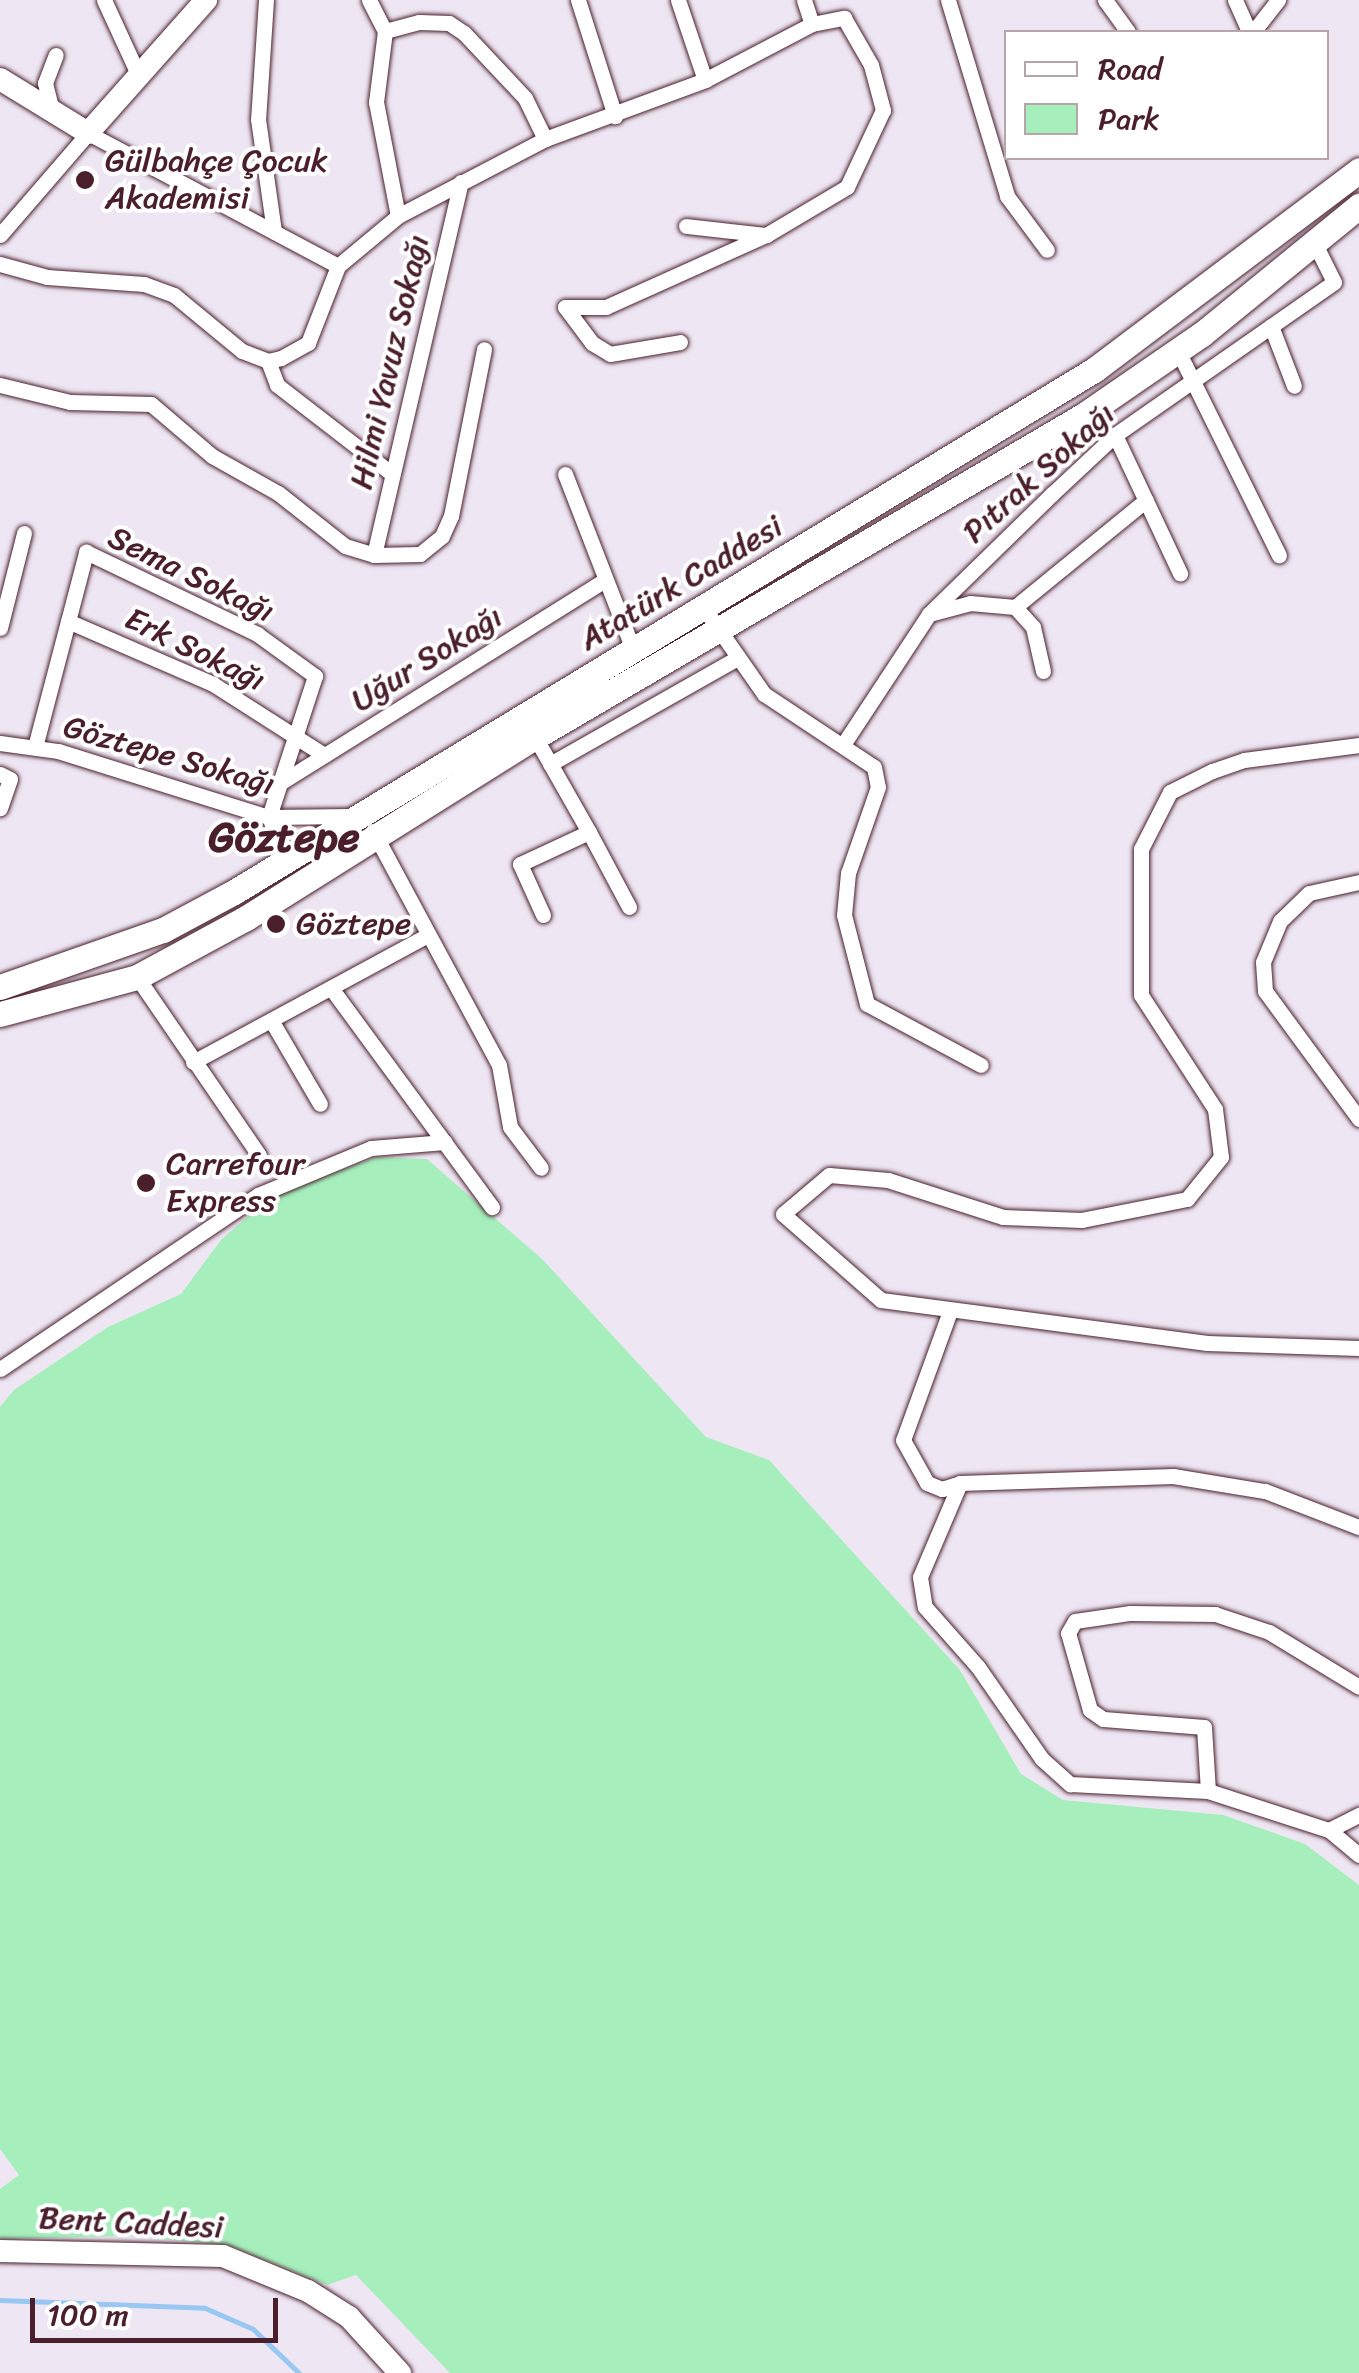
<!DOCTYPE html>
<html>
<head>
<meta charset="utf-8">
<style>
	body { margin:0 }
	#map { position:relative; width:1359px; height:2373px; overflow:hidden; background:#eee6f3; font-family:Sriracha,sans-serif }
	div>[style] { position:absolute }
	.green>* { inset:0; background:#a6efbd }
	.stream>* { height:5px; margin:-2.5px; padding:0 2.5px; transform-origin:2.5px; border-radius:2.5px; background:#97c7f2 }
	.roads { filter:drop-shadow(0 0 2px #4a1f2b) drop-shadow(0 0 2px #4a1f2b) }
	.street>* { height:15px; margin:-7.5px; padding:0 7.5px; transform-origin:7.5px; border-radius:7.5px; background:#fff }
	.secondary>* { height:22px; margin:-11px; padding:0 11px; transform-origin:11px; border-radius:11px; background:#fff }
	.primary>* { height:25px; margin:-12.5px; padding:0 12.5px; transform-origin:12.5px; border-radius:12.5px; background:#fff }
	.dots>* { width:28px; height:28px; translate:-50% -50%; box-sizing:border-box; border:5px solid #fff; border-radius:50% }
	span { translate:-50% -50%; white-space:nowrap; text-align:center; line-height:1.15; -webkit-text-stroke:8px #fff; paint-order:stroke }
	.poi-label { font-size:32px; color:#4a1f2b }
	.left { translate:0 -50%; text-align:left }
	.street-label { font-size:32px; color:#4a1f2b }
	.district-label { font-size:42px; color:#4a1f2b; font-weight:700 }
	.legend { position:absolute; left:1004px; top:30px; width:325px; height:130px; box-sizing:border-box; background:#fff; border:2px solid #b7a5aa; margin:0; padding:12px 18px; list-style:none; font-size:30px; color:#4a1f2b }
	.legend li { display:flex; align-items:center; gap:20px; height:50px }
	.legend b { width:50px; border:2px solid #b7a5aa }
	.scale { position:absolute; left:30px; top:2298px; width:248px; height:45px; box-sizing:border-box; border:5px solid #4a1f2b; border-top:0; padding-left:12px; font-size:30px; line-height:35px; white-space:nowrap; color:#4a1f2b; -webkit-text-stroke:8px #fff; paint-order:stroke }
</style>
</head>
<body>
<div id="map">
	<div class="green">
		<i style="clip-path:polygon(377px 1157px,427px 1159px,542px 1259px,706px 1437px,769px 1460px,960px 1670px,1021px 1774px,1063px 1800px,1223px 1815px,1305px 1844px,1359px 1885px,1359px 2373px,450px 2373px,356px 2275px,327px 2285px,228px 2245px,127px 2236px,0 2239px,0 2189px,19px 2175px,0 2149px,0 1407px,14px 1390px,108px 1327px,181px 1294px,221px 1240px,272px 1195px)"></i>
	</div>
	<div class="stream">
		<i style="left:0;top:2300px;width:205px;rotate:2.2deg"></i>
		<i style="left:205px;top:2308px;width:52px;rotate:23.6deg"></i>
		<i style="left:253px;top:2329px;width:64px;rotate:43.7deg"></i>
	</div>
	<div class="roads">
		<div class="street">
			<i style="left:104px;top:0;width:81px;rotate:65.3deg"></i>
			<i style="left:266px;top:0;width:119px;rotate:93.8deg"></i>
			<i style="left:258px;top:119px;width:114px;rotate:81.9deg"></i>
			<i style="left:369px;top:0;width:35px;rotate:63deg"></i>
			<i style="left:385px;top:31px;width:72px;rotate:97.2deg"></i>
			<i style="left:376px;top:102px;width:116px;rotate:79.1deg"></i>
			<i style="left:578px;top:0;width:122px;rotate:72.3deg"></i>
			<i style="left:678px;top:0;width:84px;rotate:71.4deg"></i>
			<i style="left:804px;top:0;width:25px;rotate:72deg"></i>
			<i style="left:948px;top:0;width:205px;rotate:73.2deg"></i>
			<i style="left:1007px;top:196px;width:67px;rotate:53.5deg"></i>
			<i style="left:1105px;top:0;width:39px;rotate:54deg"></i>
			<i style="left:1235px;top:0;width:35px;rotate:66deg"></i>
			<i style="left:385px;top:31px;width:35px;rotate:-15deg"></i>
			<i style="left:419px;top:22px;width:30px;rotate:2deg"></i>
			<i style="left:449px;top:23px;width:18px;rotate:34deg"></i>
			<i style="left:464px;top:33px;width:89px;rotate:46.8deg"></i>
			<i style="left:525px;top:98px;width:46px;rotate:64deg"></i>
			<i style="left:1253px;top:32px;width:41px;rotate:-52deg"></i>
			<i style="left:52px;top:111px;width:29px;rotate:-104deg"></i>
			<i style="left:45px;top:83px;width:30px;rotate:-69deg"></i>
			<i style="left:686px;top:226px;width:81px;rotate:6.4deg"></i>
			<i style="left:0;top:235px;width:135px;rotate:-49.2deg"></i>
			<i style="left:88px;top:133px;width:283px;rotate:28deg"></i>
			<i style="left:0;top:264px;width:49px;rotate:15.5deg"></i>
			<i style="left:47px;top:277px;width:97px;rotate:4.1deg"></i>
			<i style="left:144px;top:284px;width:32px;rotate:20deg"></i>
			<i style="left:174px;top:295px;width:88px;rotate:39.5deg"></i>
			<i style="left:242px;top:351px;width:28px;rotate:21deg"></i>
			<i style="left:268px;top:361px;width:13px;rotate:-13deg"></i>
			<i style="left:281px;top:358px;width:31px;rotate:-29deg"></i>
			<i style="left:308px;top:343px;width:83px;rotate:-68.7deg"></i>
			<i style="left:338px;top:266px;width:78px;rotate:-39.8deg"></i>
			<i style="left:398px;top:216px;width:166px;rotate:-27.6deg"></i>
			<i style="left:545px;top:139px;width:171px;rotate:-20.2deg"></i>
			<i style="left:705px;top:80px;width:121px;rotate:-27.6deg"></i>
			<i style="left:812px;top:24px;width:33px;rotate:-11deg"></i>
			<i style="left:844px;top:18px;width:54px;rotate:60.1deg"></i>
			<i style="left:871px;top:65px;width:47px;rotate:75.1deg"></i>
			<i style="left:883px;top:110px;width:85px;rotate:115.1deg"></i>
			<i style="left:847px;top:187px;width:94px;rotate:149.3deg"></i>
			<i style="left:766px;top:235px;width:175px;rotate:155.8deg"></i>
			<i style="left:606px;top:307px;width:41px;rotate:180deg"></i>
			<i style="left:565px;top:307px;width:45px;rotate:53.1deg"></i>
			<i style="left:592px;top:343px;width:21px;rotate:31deg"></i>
			<i style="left:610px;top:354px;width:71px;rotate:-9.7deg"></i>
			<i style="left:1271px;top:326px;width:64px;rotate:69deg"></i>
			<i style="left:1178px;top:351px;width:228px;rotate:63.7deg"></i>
			<i style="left:268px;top:361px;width:26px;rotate:69deg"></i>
			<i style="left:277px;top:385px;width:144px;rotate:37.7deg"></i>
			<i style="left:0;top:385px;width:72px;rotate:13.7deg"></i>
			<i style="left:70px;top:402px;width:81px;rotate:1.4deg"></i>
			<i style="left:151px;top:404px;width:80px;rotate:40.4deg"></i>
			<i style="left:212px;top:456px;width:76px;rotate:29.3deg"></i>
			<i style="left:278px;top:493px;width:85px;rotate:38.3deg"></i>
			<i style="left:345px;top:546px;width:30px;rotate:17deg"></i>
			<i style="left:374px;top:555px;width:46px;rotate:-1.2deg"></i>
			<i style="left:420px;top:554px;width:28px;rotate:-39deg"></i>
			<i style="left:442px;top:536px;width:22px;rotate:-66deg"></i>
			<i style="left:451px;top:516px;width:170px;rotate:-78.8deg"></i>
			<i style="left:1115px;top:435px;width:153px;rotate:64.8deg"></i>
			<i style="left:565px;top:474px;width:188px;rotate:68.8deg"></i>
			<i style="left:374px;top:555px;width:383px;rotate:-76.9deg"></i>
			<i style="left:1015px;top:607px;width:169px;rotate:-39.2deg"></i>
			<i style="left:704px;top:608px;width:105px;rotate:55.1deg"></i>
			<i style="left:764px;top:694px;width:132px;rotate:33.6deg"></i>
			<i style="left:874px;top:767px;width:20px;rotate:79deg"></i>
			<i style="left:878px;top:787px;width:91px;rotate:109.2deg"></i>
			<i style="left:848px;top:873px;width:42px;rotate:95.4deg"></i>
			<i style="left:844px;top:915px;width:92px;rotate:75.5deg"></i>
			<i style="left:867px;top:1004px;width:129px;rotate:28.2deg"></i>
			<i style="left:933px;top:613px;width:38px;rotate:-15deg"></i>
			<i style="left:970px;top:603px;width:45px;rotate:5.1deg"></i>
			<i style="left:1015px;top:607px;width:27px;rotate:48deg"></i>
			<i style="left:1033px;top:627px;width:45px;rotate:77.2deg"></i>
			<i style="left:68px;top:621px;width:158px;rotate:23.5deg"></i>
			<i style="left:213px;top:684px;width:132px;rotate:32.6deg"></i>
			<i style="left:0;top:628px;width:98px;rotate:-75.8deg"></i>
			<i style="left:535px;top:737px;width:109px;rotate:60.4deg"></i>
			<i style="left:589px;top:832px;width:76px;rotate:155.1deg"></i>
			<i style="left:520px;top:864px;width:56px;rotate:65.7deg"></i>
			<i style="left:0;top:743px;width:59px;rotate:7.9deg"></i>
			<i style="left:58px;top:751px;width:221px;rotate:17.4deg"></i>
			<i style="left:269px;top:817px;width:82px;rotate:-0.7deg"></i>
			<i style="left:844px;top:743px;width:154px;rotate:-56.6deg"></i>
			<i style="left:929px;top:614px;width:172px;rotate:-44.3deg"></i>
			<i style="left:1052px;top:494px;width:86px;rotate:-43.1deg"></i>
			<i style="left:1115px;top:435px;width:267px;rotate:-34.9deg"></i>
			<i style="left:1334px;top:282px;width:42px;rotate:-116.6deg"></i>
			<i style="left:1359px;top:745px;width:116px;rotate:172.6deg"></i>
			<i style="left:1244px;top:760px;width:34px;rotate:161deg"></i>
			<i style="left:1212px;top:771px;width:47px;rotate:153.4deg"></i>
			<i style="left:1170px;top:792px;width:64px;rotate:117deg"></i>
			<i style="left:1141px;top:849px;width:146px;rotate:90deg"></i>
			<i style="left:1141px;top:995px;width:136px;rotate:57deg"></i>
			<i style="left:1215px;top:1109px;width:48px;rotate:82.9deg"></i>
			<i style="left:1221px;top:1157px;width:54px;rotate:129deg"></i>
			<i style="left:1187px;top:1199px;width:107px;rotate:168.7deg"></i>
			<i style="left:1082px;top:1220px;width:79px;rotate:-177.8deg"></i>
			<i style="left:1003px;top:1217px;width:121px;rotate:-162.2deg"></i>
			<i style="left:888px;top:1180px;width:59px;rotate:-175.2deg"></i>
			<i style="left:829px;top:1175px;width:60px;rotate:139.7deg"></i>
			<i style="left:783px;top:1214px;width:130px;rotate:41.3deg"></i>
			<i style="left:881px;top:1300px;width:329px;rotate:7.5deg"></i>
			<i style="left:1207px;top:1343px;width:152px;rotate:1.9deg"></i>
			<i style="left:35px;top:747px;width:202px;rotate:-75.3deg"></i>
			<i style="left:86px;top:552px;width:190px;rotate:25.6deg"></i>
			<i style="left:257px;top:634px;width:72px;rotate:35.9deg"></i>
			<i style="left:315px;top:676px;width:148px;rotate:108.1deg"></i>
			<i style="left:550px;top:764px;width:215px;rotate:-29.5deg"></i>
			<i style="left:0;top:774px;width:11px;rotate:27deg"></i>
			<i style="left:10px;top:779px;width:31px;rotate:109deg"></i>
			<i style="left:280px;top:783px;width:381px;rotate:-32deg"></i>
			<i style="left:269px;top:817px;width:45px;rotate:68deg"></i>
			<i style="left:373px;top:831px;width:266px;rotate:61.7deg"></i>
			<i style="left:499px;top:1065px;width:63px;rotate:79.9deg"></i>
			<i style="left:510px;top:1127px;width:51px;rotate:52.9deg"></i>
			<i style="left:589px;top:832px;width:85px;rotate:61.9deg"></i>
			<i style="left:1359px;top:882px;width:51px;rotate:167.6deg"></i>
			<i style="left:1309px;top:893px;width:40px;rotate:136deg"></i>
			<i style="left:1280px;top:921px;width:44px;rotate:112.5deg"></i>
			<i style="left:1263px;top:962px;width:29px;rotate:86deg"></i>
			<i style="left:1265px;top:991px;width:159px;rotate:53.7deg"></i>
			<i style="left:137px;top:977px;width:216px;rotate:55.6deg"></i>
			<i style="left:331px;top:988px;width:272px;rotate:53.7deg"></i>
			<i style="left:271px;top:1020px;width:97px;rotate:59.7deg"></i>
			<i style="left:193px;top:1062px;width:267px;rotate:-28.4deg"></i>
			<i style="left:950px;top:1311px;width:137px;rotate:110deg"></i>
			<i style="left:903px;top:1440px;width:49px;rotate:60.8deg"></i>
			<i style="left:927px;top:1483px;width:16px;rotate:22deg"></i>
			<i style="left:942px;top:1489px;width:19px;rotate:-18deg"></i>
			<i style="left:960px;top:1483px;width:213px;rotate:-1.9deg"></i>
			<i style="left:1173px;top:1476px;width:93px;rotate:9.3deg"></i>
			<i style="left:1265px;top:1491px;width:101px;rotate:21deg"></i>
			<i style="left:0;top:1369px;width:311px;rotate:-34deg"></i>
			<i style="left:258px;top:1195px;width:122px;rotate:-22.6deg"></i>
			<i style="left:371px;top:1148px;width:74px;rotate:-4.6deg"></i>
			<i style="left:960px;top:1483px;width:102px;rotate:113.1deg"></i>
			<i style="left:920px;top:1577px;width:30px;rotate:81deg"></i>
			<i style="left:925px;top:1607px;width:80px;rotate:48.5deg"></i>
			<i style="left:978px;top:1667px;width:112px;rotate:55.2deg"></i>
			<i style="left:1042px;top:1759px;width:38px;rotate:42deg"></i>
			<i style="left:1070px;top:1784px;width:138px;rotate:2.9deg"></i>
			<i style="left:1208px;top:1791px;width:127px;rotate:17.9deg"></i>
			<i style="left:1329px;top:1830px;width:39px;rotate:40deg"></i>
			<i style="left:1208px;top:1791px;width:64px;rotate:-93.6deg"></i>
			<i style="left:1204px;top:1727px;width:101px;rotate:-175.5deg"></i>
			<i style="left:1103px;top:1719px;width:16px;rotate:-145deg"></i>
			<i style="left:1090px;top:1710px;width:80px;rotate:-105.9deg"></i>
			<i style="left:1068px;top:1633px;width:14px;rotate:-60deg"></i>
			<i style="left:1075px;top:1621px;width:56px;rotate:-8.3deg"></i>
			<i style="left:1130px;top:1613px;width:85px;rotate:0.7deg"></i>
			<i style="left:1215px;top:1614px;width:57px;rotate:18.4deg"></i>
			<i style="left:1269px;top:1632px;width:105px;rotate:31.4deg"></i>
			<i style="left:1329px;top:1830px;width:34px;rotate:-27deg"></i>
		</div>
		<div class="secondary">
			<i style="left:0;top:79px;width:103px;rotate:31.5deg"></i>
			<i style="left:88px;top:133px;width:178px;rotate:-48.4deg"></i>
			<i style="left:0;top:2251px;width:223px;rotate:1.3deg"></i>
			<i style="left:223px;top:2256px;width:92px;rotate:22.4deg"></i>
			<i style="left:308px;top:2291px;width:49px;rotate:32.4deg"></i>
			<i style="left:349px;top:2317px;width:76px;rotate:47.7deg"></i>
		</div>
		<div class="primary">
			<i style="left:0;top:987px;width:173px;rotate:-19.3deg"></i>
			<i style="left:163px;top:930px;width:81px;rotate:-28.2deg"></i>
			<i style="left:234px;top:892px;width:1006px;rotate:-31.26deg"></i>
			<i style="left:1094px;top:370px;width:332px;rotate:-37deg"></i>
			<i style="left:0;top:1014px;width:142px;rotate:-15.1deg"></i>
			<i style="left:137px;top:977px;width:124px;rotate:-28.4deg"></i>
			<i style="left:246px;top:918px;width:341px;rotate:-32.1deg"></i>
			<i style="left:535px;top:737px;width:636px;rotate:-30.39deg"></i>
			<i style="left:1084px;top:415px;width:143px;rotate:-34.5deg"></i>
			<i style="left:1202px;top:334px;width:203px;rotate:-39.2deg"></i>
		</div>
	</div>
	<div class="dots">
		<i style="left:85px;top:180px;background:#4a1f2b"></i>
		<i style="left:276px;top:924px;background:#4a1f2b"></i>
		<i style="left:146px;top:1183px;background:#4a1f2b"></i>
	</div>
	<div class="poi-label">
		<span class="left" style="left:105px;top:180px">Gülbahçe Çocuk<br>Akademisi</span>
		<span class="left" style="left:296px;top:924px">Göztepe</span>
		<span class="left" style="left:166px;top:1183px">Carrefour<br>Express</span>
	</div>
	<div class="street-label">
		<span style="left:390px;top:362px;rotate:-77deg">Hilmi Yavuz Sokağı</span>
		<span style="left:1039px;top:473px;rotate:-42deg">Pıtrak Sokağı</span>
		<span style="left:191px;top:575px;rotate:26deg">Sema Sokağı</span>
		<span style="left:681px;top:583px;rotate:-31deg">Atatürk Caddesi</span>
		<span style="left:195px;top:650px;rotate:26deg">Erk Sokağı</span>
		<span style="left:427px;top:659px;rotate:-32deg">Uğur Sokağı</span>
		<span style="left:169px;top:756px;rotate:16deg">Göztepe Sokağı</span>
		<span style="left:131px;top:2223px;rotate:3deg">Bent Caddesi</span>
	</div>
	<div class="district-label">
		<span style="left:284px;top:837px">Göztepe</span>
	</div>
	<ul class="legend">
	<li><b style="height:12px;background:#fff"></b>Road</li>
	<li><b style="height:28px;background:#a6efbd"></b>Park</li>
	</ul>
	<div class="scale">100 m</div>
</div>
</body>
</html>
